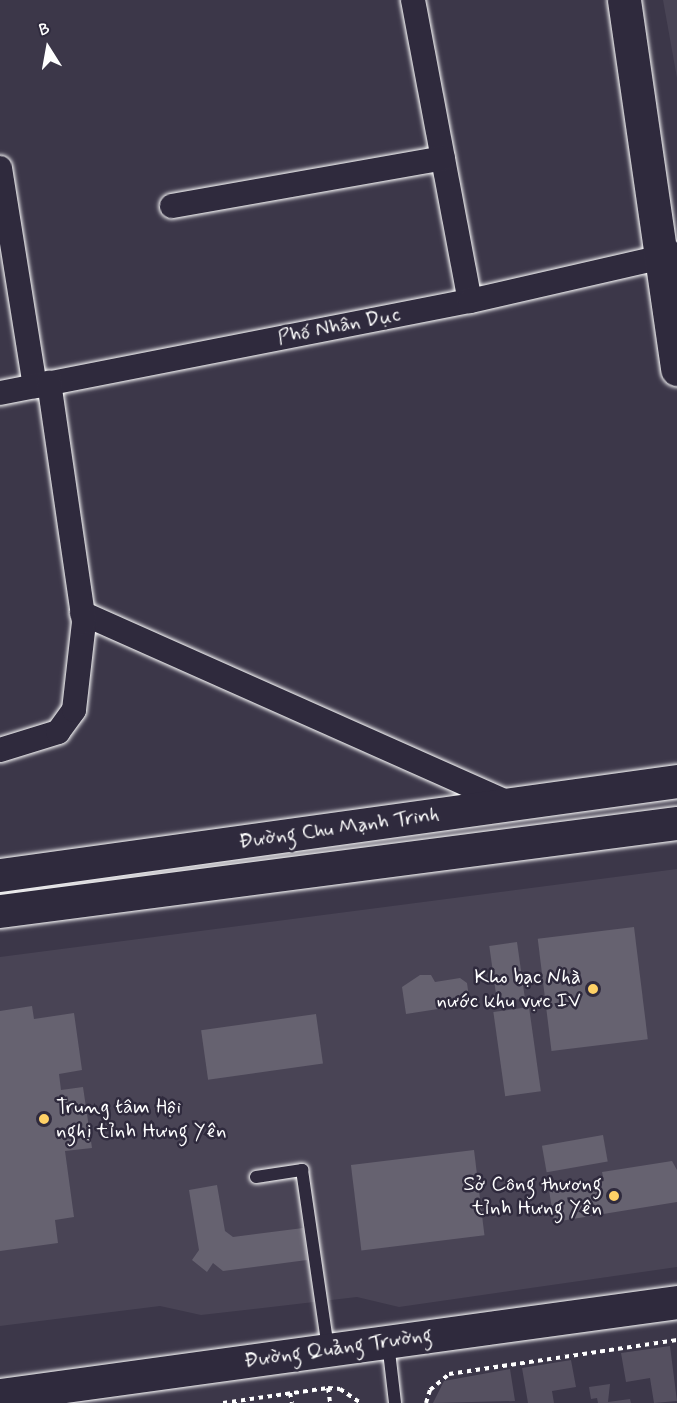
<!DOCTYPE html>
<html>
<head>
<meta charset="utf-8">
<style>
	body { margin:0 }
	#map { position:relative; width:677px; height:1403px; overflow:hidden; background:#3c3749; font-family:Mynerve,sans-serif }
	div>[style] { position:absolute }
	.built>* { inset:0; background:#494455 }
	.green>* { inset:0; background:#555060 }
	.building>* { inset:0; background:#666270; transform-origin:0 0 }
	.path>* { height:4px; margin-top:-2px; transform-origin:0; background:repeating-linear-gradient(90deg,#fff 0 4.5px,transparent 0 9px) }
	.roads { filter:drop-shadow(0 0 2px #fff) drop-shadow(0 0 2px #fff) }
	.lane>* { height:12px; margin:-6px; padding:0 6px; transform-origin:6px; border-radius:6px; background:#2f2a3d }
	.street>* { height:24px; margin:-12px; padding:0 12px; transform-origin:12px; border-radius:12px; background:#2f2a3d }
	.secondary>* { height:33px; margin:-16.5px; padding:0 16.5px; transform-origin:16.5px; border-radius:16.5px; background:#2f2a3d }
	.primary>* { height:33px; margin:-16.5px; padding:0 16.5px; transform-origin:16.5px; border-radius:16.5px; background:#2f2a3d }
	.dots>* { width:16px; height:16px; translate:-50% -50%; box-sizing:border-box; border:3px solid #2f2a3d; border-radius:50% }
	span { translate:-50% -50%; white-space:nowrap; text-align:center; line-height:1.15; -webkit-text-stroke:5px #2f2a3d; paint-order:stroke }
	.street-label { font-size:21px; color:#fff }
	.poi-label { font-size:21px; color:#fff }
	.right { translate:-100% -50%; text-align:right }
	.left { translate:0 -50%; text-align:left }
	.north { position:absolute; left:18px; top:18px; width:60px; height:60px; -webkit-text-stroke:4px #2f2a3d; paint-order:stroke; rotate:349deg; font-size:16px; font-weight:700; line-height:24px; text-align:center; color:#fff }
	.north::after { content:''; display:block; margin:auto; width:21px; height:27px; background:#fff; clip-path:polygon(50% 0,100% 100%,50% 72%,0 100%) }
</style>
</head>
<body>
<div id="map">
	<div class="built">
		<i style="clip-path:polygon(663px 0,677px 0,677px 78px)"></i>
		<i style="clip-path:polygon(677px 869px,677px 1267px,399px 1307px,357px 1297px,201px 1315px,160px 1306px,0 1326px,0 957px)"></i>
	</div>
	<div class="green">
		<i style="clip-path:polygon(670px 1346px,677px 1401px,654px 1403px,650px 1378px,626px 1382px,621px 1353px)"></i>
		<i style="clip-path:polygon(571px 1360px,576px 1387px,552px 1391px,554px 1403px,528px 1403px,522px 1368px)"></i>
		<i style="clip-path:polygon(510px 1369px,515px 1401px,433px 1403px,444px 1381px)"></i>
		<i style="clip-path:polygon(610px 1384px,608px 1402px,630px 1399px,631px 1403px,598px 1403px,597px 1398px,591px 1399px,589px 1387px)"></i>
	</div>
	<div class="building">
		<i style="left:634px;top:927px;width:113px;height:97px;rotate:83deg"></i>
		<i style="left:517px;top:942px;width:57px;height:28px;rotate:82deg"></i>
		<i style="clip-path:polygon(420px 975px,431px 975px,435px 982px,460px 978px,467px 983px,470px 1004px,406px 1014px,402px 987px)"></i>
		<i style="clip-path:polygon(32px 1006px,34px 1019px,74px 1013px,82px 1070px,59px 1074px,61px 1090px,83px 1087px,92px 1148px,65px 1151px,74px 1217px,55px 1220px,58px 1243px,0 1251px,0 1011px)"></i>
		<i style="left:529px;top:1007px;width:85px;height:36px;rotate:82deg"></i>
		<i style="left:316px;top:1014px;width:50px;height:116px;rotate:82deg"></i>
		<i style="left:603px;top:1135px;width:27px;height:62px;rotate:80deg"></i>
		<i style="left:474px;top:1150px;width:86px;height:124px;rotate:83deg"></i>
		<i style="clip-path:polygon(672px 1161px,677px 1170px,677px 1202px,554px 1222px,549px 1190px,604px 1181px,602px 1172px)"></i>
		<i style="clip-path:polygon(217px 1185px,225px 1231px,233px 1237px,303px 1228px,307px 1260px,223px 1271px,213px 1263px,207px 1272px,192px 1260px,199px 1250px,189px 1190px)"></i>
	</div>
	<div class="path">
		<i style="left:328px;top:1388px;width:15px;rotate:82deg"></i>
		<i style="left:290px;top:1393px;width:10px;rotate:79deg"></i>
		<i style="left:223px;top:1403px;width:106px;rotate:-8.1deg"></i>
		<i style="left:328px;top:1388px;width:12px;rotate:5deg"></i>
		<i style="left:340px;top:1389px;width:25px;rotate:34deg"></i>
		<i style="left:426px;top:1403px;width:14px;rotate:-73deg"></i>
		<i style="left:430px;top:1390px;width:25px;rotate:-40deg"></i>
		<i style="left:449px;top:1374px;width:231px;rotate:-8.5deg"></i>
	</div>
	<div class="roads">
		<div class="lane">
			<i style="left:256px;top:1177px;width:47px;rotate:-8.7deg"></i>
			<i style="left:302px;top:1170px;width:180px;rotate:81.7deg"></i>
			<i style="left:388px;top:1343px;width:60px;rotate:83.3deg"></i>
		</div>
		<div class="street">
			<i style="left:413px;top:0;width:306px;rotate:79.3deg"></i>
			<i style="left:0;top:168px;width:221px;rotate:80.9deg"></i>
			<i style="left:172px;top:206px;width:275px;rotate:-10deg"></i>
			<i style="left:0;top:393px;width:479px;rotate:-11.1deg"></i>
			<i style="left:470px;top:301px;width:211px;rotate:-12.9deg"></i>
			<i style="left:82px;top:613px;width:469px;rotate:24deg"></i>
			<i style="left:0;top:750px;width:61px;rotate:-17.2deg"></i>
			<i style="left:58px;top:732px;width:27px;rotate:-54deg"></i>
			<i style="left:74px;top:710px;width:89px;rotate:-83.5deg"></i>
			<i style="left:84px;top:622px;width:242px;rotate:-98.3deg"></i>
		</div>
		<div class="secondary">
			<i style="left:624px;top:0;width:373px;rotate:81.8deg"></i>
			<i style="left:0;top:1395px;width:683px;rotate:-7.82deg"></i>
		</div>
		<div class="primary">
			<i style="left:0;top:875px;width:683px;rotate:-7.9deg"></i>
			<i style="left:0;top:911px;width:683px;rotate:-7.41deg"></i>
		</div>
	</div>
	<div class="dots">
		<i style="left:593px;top:989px;background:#ffd166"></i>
		<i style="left:44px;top:1119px;background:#ffd166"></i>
		<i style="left:614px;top:1196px;background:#ffd166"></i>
	</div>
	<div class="street-label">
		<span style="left:339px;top:326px;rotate:-11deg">Phố Nhân Dục</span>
		<span style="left:339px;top:828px;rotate:-8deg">Đường Chu Mạnh Trinh</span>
		<span style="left:338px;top:1348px;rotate:-8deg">Đường Quảng Trường</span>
	</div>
	<div class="poi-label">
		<span class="right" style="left:581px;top:989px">Kho bạc Nhà<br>nước khu vực IV</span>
		<span class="left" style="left:56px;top:1119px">Trung tâm Hội<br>nghị tỉnh Hưng Yên</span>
		<span class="right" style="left:602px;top:1196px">Sở Công thương<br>tỉnh Hưng Yên</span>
	</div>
	<div class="north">B</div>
</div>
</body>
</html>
